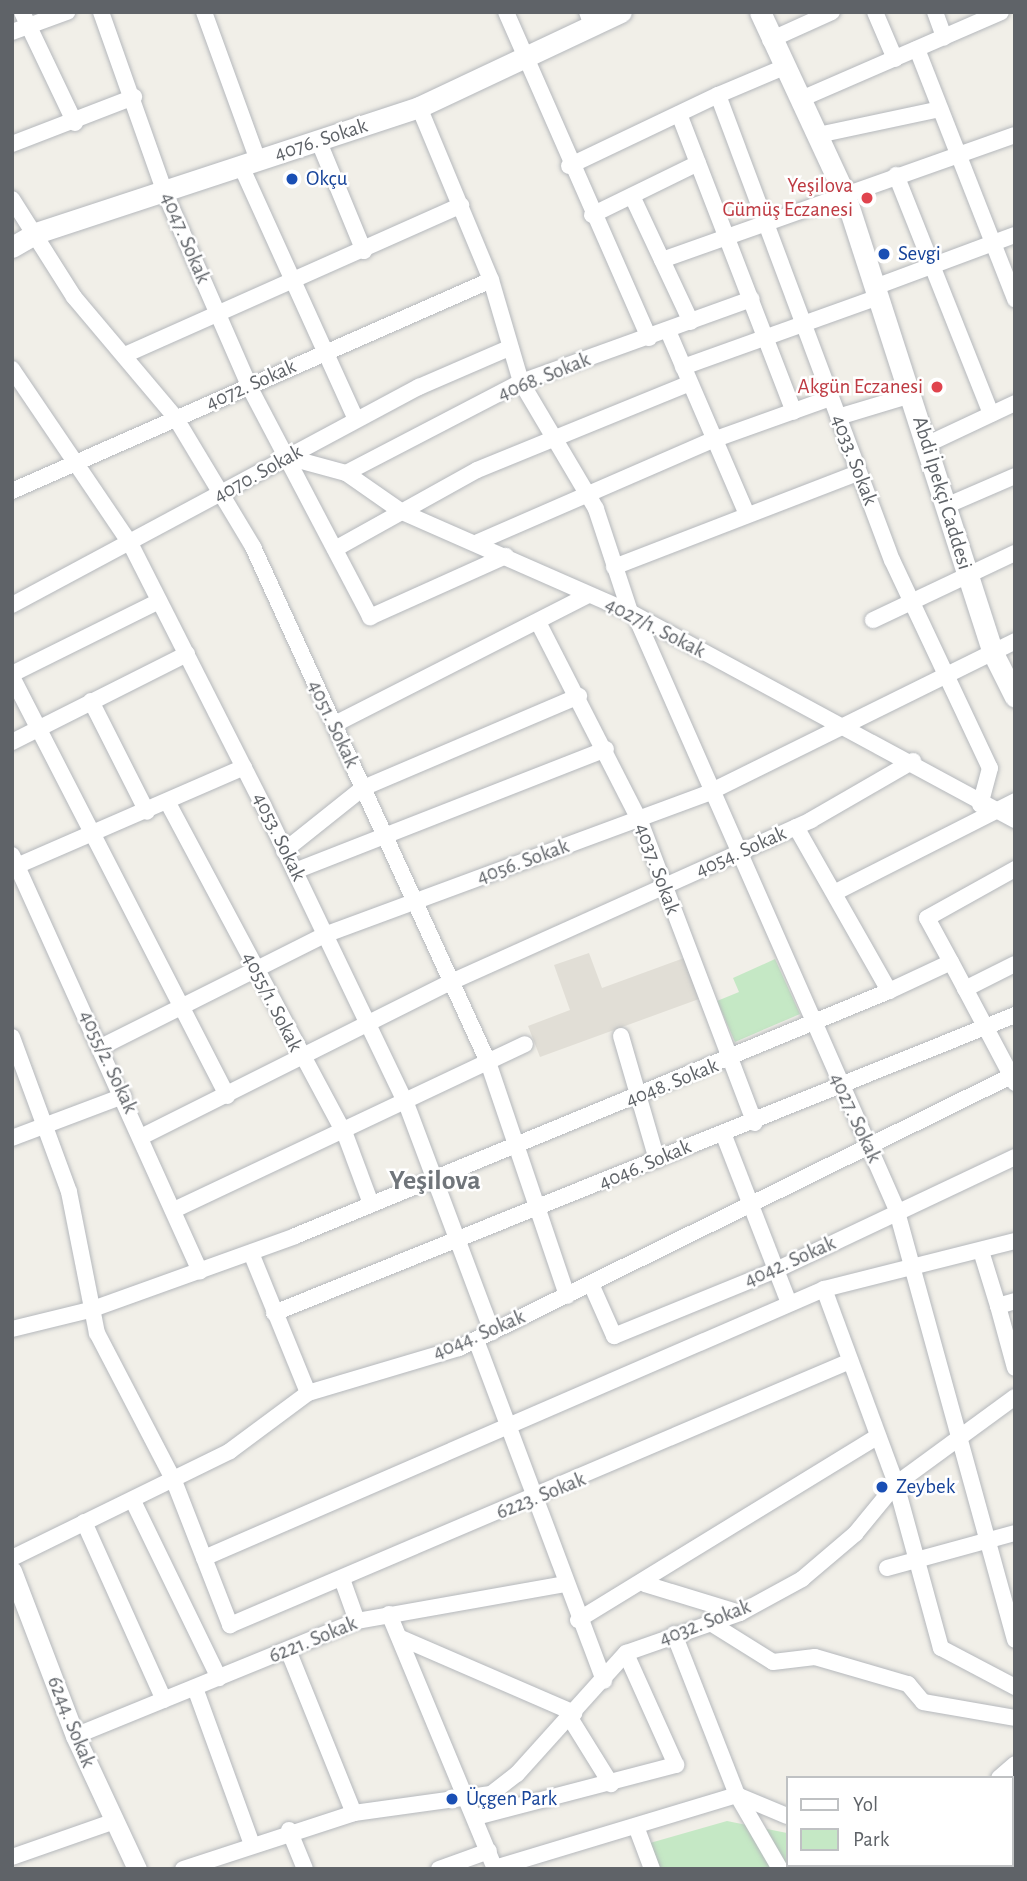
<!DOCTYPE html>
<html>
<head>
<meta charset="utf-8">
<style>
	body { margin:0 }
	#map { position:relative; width:1027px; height:1881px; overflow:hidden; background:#f1efe8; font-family:"Alegreya Sans",sans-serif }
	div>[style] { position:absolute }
	.education>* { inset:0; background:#e1ded6 }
	.green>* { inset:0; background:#c5e8c5 }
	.roads { filter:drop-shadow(0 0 2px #b5b8bc) drop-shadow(0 0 2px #b5b8bc) }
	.minor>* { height:16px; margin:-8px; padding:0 8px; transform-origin:8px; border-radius:8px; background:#fff }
	.tertiary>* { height:19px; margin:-9.5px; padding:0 9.5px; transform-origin:9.5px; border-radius:9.5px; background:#fff }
	.secondary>* { height:21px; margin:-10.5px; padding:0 10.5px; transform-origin:10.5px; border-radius:10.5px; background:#fff }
	.dots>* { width:19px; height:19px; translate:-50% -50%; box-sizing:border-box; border:4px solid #fff; border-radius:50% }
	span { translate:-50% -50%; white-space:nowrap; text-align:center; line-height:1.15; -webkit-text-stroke:5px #fff; paint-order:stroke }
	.street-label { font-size:21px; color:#5f6368 }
	.transit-label { font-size:21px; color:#164399 }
	.left { translate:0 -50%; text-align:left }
	.health-label { font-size:21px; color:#be3a42 }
	.right { translate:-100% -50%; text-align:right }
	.district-label { font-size:28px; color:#70757a; font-weight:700 }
	.frame { position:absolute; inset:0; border:14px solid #5f6368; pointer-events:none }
	.legend { position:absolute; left:786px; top:1776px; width:228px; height:91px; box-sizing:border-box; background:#fff; border:2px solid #bfc1c3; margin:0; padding:9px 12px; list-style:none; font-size:21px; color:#5f6368 }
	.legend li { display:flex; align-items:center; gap:14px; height:35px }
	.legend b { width:35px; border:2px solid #bfc1c3 }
</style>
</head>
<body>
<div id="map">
	<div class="education">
		<i style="clip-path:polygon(589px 953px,602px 988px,684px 958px,699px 999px,540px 1057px,528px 1026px,570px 1010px,554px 965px)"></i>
	</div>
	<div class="green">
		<i style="clip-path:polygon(775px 959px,800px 1014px,735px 1042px,717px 1001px,739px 992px,733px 978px)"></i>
		<i style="clip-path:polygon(727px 1821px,787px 1833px,787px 1865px,938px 1869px,659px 1869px,650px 1843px)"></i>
	</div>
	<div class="roads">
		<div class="minor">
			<i style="left:22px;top:12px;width:123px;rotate:64.5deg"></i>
			<i style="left:101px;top:12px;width:192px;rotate:70.5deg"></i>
			<i style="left:165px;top:193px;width:213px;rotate:66.4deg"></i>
			<i style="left:250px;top:388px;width:259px;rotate:62.3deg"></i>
			<i style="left:370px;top:617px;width:149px;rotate:-24.2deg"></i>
			<i style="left:204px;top:12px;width:158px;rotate:70deg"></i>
			<i style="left:506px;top:12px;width:356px;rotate:66.3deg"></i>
			<i style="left:587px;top:12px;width:14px;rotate:69deg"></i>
			<i style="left:875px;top:12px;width:51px;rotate:66.9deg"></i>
			<i style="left:935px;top:12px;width:27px;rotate:70deg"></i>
			<i style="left:12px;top:32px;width:59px;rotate:-20deg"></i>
			<i style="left:770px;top:40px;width:68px;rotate:-24.3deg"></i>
			<i style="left:917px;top:49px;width:269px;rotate:68.6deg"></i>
			<i style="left:782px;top:68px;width:69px;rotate:157.1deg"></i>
			<i style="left:718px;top:95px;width:496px;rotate:69.5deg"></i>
			<i style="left:892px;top:560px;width:230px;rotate:64.8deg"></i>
			<i style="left:990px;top:768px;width:38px;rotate:105deg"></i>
			<i style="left:801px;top:99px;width:218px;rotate:-23.5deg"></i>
			<i style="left:419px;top:107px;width:187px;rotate:67.4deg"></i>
			<i style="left:491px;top:280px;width:106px;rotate:73.6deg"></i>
			<i style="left:521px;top:382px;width:147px;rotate:59.4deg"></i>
			<i style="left:596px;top:509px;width:108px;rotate:71.7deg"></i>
			<i style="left:679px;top:114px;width:319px;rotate:68.9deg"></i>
			<i style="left:818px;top:135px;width:125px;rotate:-12deg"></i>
			<i style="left:319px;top:142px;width:118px;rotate:67.6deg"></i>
			<i style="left:12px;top:144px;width:131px;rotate:-21.1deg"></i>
			<i style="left:241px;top:166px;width:278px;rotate:65.6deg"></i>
			<i style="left:569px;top:166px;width:165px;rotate:-25.5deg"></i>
			<i style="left:896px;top:175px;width:257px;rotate:68.3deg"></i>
			<i style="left:632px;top:196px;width:139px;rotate:64.9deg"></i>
			<i style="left:12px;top:199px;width:116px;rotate:57.7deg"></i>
			<i style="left:74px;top:297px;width:157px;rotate:49.9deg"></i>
			<i style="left:175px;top:417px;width:152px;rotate:59deg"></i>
			<i style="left:253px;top:547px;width:566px;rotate:65.47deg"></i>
			<i style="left:488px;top:1062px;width:247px;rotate:71.3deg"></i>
			<i style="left:592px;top:215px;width:118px;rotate:-26.1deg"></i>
			<i style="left:662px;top:260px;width:374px;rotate:-19.5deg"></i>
			<i style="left:875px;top:287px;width:149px;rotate:-20.4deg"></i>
			<i style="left:668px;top:331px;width:199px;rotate:66.7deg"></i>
			<i style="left:127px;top:354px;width:366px;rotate:-24deg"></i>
			<i style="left:683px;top:367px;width:207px;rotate:-19.7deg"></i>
			<i style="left:12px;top:369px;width:210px;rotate:55.9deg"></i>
			<i style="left:130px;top:543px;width:294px;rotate:63.1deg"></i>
			<i style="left:263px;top:805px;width:331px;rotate:64.4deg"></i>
			<i style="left:406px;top:1103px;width:245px;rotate:69.4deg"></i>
			<i style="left:838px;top:417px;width:76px;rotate:-16.8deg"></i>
			<i style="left:928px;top:444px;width:96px;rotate:-25.2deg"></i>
			<i style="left:287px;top:457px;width:61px;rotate:15.2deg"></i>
			<i style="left:346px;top:473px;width:68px;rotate:34.9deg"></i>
			<i style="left:402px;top:512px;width:249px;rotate:23.7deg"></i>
			<i style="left:630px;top:612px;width:438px;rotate:28.4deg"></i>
			<i style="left:346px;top:473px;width:197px;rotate:-27.5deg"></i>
			<i style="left:521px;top:382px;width:245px;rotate:-19.8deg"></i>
			<i style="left:12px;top:491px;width:523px;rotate:-23.77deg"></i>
			<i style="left:948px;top:505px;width:73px;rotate:-23.4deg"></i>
			<i style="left:478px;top:542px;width:256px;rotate:-23.5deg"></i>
			<i style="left:713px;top:440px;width:124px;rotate:-19.7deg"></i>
			<i style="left:335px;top:549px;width:162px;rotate:-29.1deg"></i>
			<i style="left:477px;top:470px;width:230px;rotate:-22.2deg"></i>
			<i style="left:614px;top:567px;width:261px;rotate:-21.1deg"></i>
			<i style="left:12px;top:605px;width:462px;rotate:-28.2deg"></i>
			<i style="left:419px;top:387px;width:96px;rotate:-23.4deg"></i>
			<i style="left:636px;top:617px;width:646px;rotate:66.25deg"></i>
			<i style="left:896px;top:1208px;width:448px;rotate:74.6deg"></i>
			<i style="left:873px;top:620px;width:157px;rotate:-25.3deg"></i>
			<i style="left:539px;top:624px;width:221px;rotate:62.9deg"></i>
			<i style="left:640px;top:821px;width:323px;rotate:69.2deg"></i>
			<i style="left:12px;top:674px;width:164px;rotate:-26.4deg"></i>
			<i style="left:12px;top:677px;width:471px;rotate:62.8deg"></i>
			<i style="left:91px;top:701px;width:124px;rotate:63.2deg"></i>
			<i style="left:335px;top:724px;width:284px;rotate:-27deg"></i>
			<i style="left:12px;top:742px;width:196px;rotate:-26.7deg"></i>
			<i style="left:168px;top:803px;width:375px;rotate:61.9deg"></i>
			<i style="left:345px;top:1134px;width:75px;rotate:69.6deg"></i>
			<i style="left:796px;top:827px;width:189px;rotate:60.4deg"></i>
			<i style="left:284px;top:851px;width:101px;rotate:-38.6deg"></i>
			<i style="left:363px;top:788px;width:235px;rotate:-23.1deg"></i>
			<i style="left:12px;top:855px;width:457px;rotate:65.7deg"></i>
			<i style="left:12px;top:868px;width:253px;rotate:-23.5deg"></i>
			<i style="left:295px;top:871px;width:334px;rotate:-21.4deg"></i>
			<i style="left:836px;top:892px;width:201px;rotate:-26.9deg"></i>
			<i style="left:951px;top:962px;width:137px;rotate:62.1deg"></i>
			<i style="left:965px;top:989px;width:56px;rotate:-26.6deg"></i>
			<i style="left:621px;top:1036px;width:129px;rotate:73.8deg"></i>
			<i style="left:12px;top:1037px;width:165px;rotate:69.8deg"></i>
			<i style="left:69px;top:1192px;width:144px;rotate:78.8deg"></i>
			<i style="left:97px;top:1333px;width:167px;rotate:62.5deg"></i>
			<i style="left:174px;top:1481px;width:155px;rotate:68.7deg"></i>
			<i style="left:230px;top:1625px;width:674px;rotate:-23.06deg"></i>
			<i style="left:101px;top:1047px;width:253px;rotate:-26.6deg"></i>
			<i style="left:327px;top:934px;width:406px;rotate:-20.3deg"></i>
			<i style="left:708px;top:793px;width:343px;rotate:-26.3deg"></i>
			<i style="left:723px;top:1133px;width:182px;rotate:68.8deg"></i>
			<i style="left:143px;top:1136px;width:342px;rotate:-26.6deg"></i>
			<i style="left:449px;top:983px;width:397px;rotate:-24.2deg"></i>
			<i style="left:811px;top:820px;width:118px;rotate:-30deg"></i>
			<i style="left:12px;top:1138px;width:119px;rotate:-20.7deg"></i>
			<i style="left:174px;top:1210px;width:388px;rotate:-25.3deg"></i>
			<i style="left:981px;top:1251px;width:58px;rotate:72.8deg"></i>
			<i style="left:998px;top:1306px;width:18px;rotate:-16deg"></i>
			<i style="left:251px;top:1253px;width:151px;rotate:67.8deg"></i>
			<i style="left:591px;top:1284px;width:57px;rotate:66.1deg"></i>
			<i style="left:614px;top:1336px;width:175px;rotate:-22.2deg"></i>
			<i style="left:776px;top:1270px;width:264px;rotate:-25.3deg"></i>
			<i style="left:824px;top:1289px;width:208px;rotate:69.7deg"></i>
			<i style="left:896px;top:1484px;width:170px;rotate:74.7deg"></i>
			<i style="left:941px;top:1648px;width:84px;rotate:27.8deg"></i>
			<i style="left:998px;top:1306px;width:64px;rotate:74.7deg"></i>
			<i style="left:274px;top:1313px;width:799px;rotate:-21.91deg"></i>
			<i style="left:12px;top:1329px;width:80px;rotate:-13.7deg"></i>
			<i style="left:90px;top:1310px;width:218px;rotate:-19.8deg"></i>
			<i style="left:295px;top:1236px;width:643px;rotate:-22.41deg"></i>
			<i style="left:889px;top:991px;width:68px;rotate:-25.1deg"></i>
			<i style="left:951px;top:962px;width:50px;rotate:-118.6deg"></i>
			<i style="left:927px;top:918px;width:101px;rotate:-29.1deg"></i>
			<i style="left:476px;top:1340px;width:364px;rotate:69.4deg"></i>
			<i style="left:133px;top:1501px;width:197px;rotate:64.1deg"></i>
			<i style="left:84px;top:1522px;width:195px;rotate:65.8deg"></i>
			<i style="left:12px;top:1558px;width:243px;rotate:-26.1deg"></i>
			<i style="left:230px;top:1451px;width:97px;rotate:-36.6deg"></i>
			<i style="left:308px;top:1393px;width:158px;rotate:-16.6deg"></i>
			<i style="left:459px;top:1348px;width:615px;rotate:-26.23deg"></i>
			<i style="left:204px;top:1558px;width:676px;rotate:-23.45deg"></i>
			<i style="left:824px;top:1289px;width:197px;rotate:-14.1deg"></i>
			<i style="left:887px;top:1568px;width:133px;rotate:-15.3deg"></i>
			<i style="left:342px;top:1579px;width:45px;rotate:70.3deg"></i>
			<i style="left:645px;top:1584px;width:99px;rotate:17deg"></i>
			<i style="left:389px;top:1614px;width:276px;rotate:67.4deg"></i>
			<i style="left:578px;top:1620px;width:351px;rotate:-31.5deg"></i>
			<i style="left:709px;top:1622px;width:75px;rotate:32deg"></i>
			<i style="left:773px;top:1662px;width:42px;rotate:-6.8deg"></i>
			<i style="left:815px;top:1657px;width:97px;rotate:16.2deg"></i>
			<i style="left:908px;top:1684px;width:23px;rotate:50deg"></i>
			<i style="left:923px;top:1702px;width:93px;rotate:9.9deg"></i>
			<i style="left:674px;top:1634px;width:173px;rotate:68.6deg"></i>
			<i style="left:737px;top:1795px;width:86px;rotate:59.8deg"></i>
			<i style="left:401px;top:1638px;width:189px;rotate:23.4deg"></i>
			<i style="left:288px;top:1650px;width:176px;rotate:68deg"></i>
			<i style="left:195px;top:1688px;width:164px;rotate:70deg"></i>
			<i style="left:570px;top:1718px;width:78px;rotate:58.2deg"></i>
			<i style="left:75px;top:1736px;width:305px;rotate:-22.2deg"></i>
			<i style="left:357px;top:1621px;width:210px;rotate:-10.1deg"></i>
			<i style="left:999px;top:1778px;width:21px;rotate:-41deg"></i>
			<i style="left:476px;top:1817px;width:207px;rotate:-14.6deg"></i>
			<i style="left:676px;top:1765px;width:122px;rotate:-114.2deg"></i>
			<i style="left:637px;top:1829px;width:43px;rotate:69.4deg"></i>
			<i style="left:289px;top:1830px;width:42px;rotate:67.7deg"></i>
			<i style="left:12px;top:1857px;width:109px;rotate:-19.3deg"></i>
			<i style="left:943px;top:1865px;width:5px;rotate:53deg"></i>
			<i style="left:495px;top:1868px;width:253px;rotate:-16.8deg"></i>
			<i style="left:737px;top:1795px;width:54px;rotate:22.8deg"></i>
			<i style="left:183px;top:1869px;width:180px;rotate:-18.1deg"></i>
			<i style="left:354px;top:1813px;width:138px;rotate:-7.9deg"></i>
			<i style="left:491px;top:1794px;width:33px;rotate:-38deg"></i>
			<i style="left:517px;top:1774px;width:163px;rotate:-48deg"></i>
			<i style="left:626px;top:1653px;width:121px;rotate:-19.3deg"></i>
			<i style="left:740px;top:1613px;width:71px;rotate:-28.7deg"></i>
			<i style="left:802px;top:1579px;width:70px;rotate:-40.3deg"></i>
			<i style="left:855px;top:1534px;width:65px;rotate:-50.6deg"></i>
			<i style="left:896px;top:1484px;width:147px;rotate:-36.2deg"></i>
			<i style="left:439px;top:1869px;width:53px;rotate:-19.8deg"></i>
		</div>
		<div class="tertiary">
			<i style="left:12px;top:1571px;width:177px;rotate:69.1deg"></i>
			<i style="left:75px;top:1736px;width:147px;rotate:65deg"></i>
		</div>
		<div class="secondary">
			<i style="left:760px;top:12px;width:202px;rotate:65.1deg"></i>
			<i style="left:845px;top:195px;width:479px;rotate:72.1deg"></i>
			<i style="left:992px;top:651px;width:51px;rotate:63.4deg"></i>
			<i style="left:12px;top:247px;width:28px;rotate:-30deg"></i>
			<i style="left:36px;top:233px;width:403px;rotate:-18.2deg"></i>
			<i style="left:419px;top:107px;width:223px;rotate:-25.2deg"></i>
		</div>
	</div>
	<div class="dots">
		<i style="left:292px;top:179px;background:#1a4fb4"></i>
		<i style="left:867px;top:198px;background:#e0444e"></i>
		<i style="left:884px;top:254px;background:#1a4fb4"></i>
		<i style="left:937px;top:387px;background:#e0444e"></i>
		<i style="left:882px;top:1487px;background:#1a4fb4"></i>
		<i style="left:452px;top:1799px;background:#1a4fb4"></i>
	</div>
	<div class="street-label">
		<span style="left:321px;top:140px;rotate:-18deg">4076. Sokak</span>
		<span style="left:185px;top:238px;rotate:67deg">4047. Sokak</span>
		<span style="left:544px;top:377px;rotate:-22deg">4068. Sokak</span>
		<span style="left:251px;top:385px;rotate:-24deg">4072. Sokak</span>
		<span style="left:854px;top:460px;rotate:69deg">4033. Sokak</span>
		<span style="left:258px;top:474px;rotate:-29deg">4070. Sokak</span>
		<span style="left:942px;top:493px;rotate:73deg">Abdi İpekçi Caddesi</span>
		<span style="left:655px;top:628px;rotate:27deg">4027/1. Sokak</span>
		<span style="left:333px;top:724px;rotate:65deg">4051. Sokak</span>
		<span style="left:279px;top:837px;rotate:64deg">4053. Sokak</span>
		<span style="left:741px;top:852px;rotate:-24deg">4054. Sokak</span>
		<span style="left:523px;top:862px;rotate:-20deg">4056. Sokak</span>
		<span style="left:657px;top:869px;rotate:70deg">4037. Sokak</span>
		<span style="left:272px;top:1002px;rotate:63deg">4055/1. Sokak</span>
		<span style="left:108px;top:1062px;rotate:65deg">4055/2. Sokak</span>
		<span style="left:672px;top:1083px;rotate:-22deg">4048. Sokak</span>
		<span style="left:855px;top:1118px;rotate:65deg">4027. Sokak</span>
		<span style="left:645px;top:1165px;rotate:-23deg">4046. Sokak</span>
		<span style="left:790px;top:1262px;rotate:-24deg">4042. Sokak</span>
		<span style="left:479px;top:1335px;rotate:-23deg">4044. Sokak</span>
		<span style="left:541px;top:1496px;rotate:-22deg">6223. Sokak</span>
		<span style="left:705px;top:1623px;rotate:-21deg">4032. Sokak</span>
		<span style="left:313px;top:1640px;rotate:-22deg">6221. Sokak</span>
		<span style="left:71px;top:1722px;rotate:68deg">6244. Sokak</span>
	</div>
	<div class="transit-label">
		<span class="left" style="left:306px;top:179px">Okçu</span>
		<span class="left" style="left:898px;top:254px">Sevgi</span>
		<span class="left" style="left:896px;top:1487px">Zeybek</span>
		<span class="left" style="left:466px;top:1799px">Üçgen Park</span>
	</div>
	<div class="health-label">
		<span class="right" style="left:853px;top:198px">Yeşilova<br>Gümüş Eczanesi</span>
		<span class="right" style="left:923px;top:387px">Akgün Eczanesi</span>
	</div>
	<div class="district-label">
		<span style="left:435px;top:1181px">Yeşilova</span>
	</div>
	<div class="frame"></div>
	<ul class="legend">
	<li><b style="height:9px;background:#fff"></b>Yol</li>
	<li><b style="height:19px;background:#c5e8c5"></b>Park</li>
	</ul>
</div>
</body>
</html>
